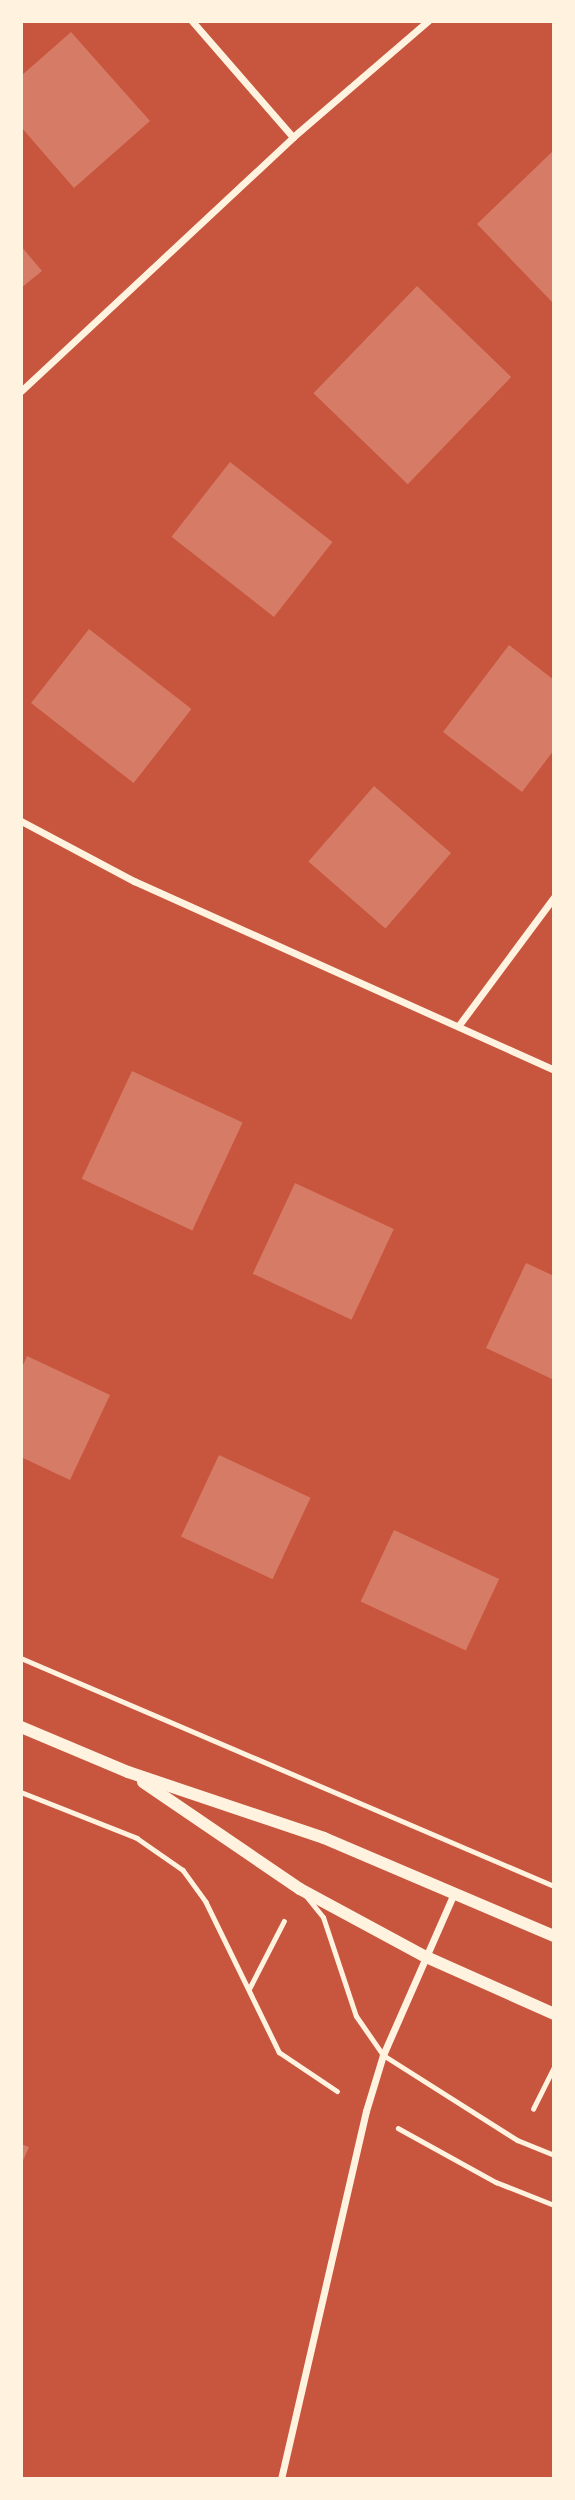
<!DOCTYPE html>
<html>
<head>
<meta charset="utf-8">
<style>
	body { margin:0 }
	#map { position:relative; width:575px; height:2500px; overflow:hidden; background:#c8553d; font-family:Arial,sans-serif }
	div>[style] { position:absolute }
	.building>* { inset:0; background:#d67c66; transform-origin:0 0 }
	.path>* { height:4.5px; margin:-2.25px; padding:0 2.25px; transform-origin:2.25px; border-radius:2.25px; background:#fff3e0 }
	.service>* { height:5px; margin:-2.5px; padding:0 2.5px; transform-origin:2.5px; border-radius:2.5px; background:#fff3e0 }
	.minor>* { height:7px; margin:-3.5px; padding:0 3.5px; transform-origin:3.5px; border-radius:3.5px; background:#fff3e0 }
	.tertiary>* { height:12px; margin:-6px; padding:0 6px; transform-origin:6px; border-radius:6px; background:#fff3e0 }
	span { translate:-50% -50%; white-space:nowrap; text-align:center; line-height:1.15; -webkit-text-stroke:7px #fff3e0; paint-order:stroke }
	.frame { position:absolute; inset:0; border:23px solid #fff3e0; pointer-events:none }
</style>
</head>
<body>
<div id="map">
	<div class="building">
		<i style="clip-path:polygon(71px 32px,150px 121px,74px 188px,21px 127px,21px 76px)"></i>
		<i style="clip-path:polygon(554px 150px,554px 304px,477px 224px)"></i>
		<i style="clip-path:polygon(21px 246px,42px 271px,21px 288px)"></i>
		<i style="left:417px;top:286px;width:131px;height:149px;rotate:44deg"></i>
		<i style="left:230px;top:462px;width:130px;height:95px;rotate:38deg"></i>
		<i style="left:89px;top:629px;width:130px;height:94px;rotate:38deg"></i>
		<i style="clip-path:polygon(509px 645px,554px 680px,554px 750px,522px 792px,443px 732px)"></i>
		<i style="left:374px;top:786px;width:102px;height:100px;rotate:41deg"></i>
		<i style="left:132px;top:1071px;width:122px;height:119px;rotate:25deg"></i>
		<i style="left:295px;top:1183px;width:109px;height:100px;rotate:25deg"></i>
		<i style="clip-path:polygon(526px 1263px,554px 1276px,554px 1380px,486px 1348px)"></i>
		<i style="clip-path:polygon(27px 1356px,110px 1395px,70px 1480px,21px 1457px,21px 1370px)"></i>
		<i style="left:219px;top:1455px;width:101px;height:90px;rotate:25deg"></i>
		<i style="left:394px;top:1530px;width:116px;height:79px;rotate:25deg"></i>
		<i style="clip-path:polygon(21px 2144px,29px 2147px,21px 2165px)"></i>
	</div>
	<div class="path">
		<i style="left:21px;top:1658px;width:580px;rotate:23.16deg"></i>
		<i style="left:21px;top:1792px;width:125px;rotate:21.6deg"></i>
		<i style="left:137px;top:1838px;width:56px;rotate:34.8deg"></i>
		<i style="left:183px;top:1870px;width:39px;rotate:54deg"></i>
		<i style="left:206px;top:1902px;width:167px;rotate:64deg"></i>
		<i style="left:279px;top:2052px;width:70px;rotate:33.9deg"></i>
		<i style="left:249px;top:1989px;width:76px;rotate:-62.8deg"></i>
		<i style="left:533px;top:2109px;width:47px;rotate:-63.4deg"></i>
		<i style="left:398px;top:2128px;width:112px;rotate:28.9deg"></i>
		<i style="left:496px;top:2182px;width:62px;rotate:21.6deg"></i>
	</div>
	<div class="service">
		<i style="left:306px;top:1896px;width:27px;rotate:51deg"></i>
		<i style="left:323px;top:1917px;width:104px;rotate:71.6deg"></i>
		<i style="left:356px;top:2016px;width:47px;rotate:55.3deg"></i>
		<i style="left:383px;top:2055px;width:159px;rotate:32.4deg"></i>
		<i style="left:517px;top:2140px;width:40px;rotate:22deg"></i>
	</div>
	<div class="minor">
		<i style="left:192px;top:21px;width:154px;rotate:49deg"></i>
		<i style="left:21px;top:391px;width:372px;rotate:-43deg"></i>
		<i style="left:293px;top:137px;width:178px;rotate:-40.7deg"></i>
		<i style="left:21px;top:821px;width:128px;rotate:28deg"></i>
		<i style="left:134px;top:881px;width:461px;rotate:24.2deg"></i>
		<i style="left:459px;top:1025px;width:159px;rotate:-53.4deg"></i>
		<i style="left:281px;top:2479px;width:378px;rotate:-77deg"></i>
		<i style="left:366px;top:2111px;width:59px;rotate:-73.1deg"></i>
		<i style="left:383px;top:2055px;width:177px;rotate:-66.3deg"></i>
	</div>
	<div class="tertiary">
		<i style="left:21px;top:1727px;width:116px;rotate:22.8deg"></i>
		<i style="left:128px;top:1772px;width:207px;rotate:18.6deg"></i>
		<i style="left:324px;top:1838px;width:250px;rotate:23.1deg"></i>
		<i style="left:143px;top:1782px;width:190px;rotate:34.3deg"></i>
		<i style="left:300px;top:1889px;width:141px;rotate:28.4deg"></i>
		<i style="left:424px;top:1956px;width:142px;rotate:24deg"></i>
	</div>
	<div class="frame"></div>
</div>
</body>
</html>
